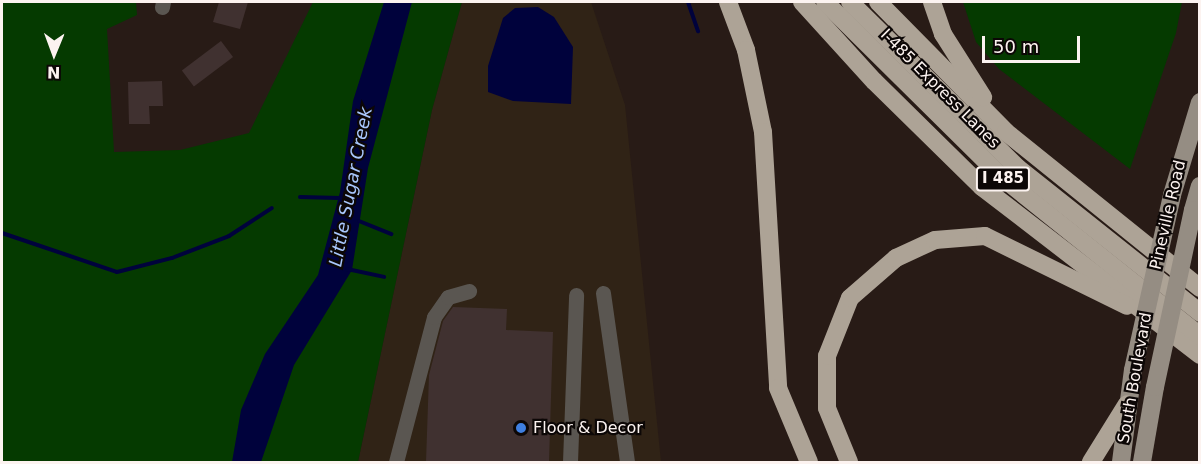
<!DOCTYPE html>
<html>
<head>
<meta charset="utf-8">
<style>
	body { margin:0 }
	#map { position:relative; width:1201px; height:464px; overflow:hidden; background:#281b16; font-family:"DejaVu Sans",sans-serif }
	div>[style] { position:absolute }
	.commercial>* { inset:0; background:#302316 }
	.green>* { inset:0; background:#053a00 }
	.water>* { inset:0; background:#00023c }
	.stream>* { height:4px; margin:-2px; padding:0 2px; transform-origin:2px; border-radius:2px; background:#00023c }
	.building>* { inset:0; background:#403130; transform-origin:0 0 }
	.minor>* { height:15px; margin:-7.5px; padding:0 7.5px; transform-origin:7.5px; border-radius:7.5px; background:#5a5651 }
	.major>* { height:18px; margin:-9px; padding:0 9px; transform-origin:9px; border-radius:9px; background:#958d83 }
	.highway>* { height:18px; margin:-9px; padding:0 9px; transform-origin:9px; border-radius:9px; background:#ada396 }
	.major-bridge>* { height:18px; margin:-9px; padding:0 9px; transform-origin:9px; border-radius:9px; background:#958d83 }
	.dots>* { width:16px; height:16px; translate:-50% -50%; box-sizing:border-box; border:3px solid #0c0706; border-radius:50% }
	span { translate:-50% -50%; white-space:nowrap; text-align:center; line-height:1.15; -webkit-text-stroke:4.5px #0c0706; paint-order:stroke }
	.shield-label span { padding:2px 4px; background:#0c0706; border:2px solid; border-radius:4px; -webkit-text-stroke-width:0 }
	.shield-label { font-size:15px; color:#fcf3f0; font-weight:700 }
	.street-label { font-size:16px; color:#fcf3f0 }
	.poi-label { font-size:16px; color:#fcf3f0 }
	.left { translate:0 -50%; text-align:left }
	.water-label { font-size:18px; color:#a8c6fc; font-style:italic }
	.frame { position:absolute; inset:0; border:3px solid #fcf3f0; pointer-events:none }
	.north { position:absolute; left:24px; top:24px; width:60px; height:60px; -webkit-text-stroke:4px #0c0706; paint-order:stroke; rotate:181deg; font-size:16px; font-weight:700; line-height:24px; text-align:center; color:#fcf3f0 }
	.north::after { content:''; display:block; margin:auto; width:21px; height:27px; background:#fcf3f0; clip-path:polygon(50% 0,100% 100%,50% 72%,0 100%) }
	.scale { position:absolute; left:982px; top:36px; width:98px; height:27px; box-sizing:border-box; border:3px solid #fcf3f0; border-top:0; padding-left:8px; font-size:18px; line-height:21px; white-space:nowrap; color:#fcf3f0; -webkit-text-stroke:4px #0c0706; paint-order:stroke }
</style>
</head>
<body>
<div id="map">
	<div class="commercial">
		<i style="clip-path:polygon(462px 2px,591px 2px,625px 105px,661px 462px,358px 462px,432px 110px)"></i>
	</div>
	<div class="green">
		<i style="clip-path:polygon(2px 2px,136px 2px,137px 15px,107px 29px,114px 152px,180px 150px,249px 133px,313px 2px,462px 2px,432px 110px,358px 462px,2px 462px)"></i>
		<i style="clip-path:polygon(963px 2px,1182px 2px,1176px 33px,1130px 169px,999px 69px,976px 42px)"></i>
	</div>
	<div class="water">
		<i style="clip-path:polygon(384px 2px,412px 2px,368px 168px,352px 270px,294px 365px,261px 462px,232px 462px,241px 410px,265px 354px,318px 275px,340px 192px,353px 101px)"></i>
		<i style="clip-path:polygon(538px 7px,554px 17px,573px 47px,571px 104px,513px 101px,488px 92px,488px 66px,503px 18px,515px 8px)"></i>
	</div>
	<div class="stream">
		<i style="left:688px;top:2px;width:31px;rotate:71deg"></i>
		<i style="left:300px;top:197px;width:40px;rotate:1.4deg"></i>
		<i style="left:359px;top:221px;width:35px;rotate:22deg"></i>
		<i style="left:2px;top:233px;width:121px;rotate:18.7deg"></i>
		<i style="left:117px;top:272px;width:57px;rotate:-14.3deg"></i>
		<i style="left:172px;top:258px;width:61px;rotate:-21.1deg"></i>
		<i style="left:229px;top:236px;width:51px;rotate:-33.1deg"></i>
		<i style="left:347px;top:269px;width:38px;rotate:12deg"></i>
	</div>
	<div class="building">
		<i style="clip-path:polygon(219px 2px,248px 2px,240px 29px,213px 22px)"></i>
		<i style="left:221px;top:41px;width:20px;height:49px;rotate:53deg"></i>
		<i style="clip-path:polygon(162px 81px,163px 106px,149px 106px,150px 124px,129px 124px,128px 82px)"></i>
		<i style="clip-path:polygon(453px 307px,507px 309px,506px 330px,553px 332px,549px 462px,426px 462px,429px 375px,443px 321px)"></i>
	</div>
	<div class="minor">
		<i style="left:162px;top:7px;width:5px;rotate:-79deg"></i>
		<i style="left:603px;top:293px;width:171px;rotate:81.9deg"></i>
		<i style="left:396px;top:462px;width:150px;rotate:-75.3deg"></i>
		<i style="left:434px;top:317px;width:24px;rotate:-55deg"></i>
		<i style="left:448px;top:297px;width:22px;rotate:-16deg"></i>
		<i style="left:570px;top:462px;width:167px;rotate:-87.9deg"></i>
	</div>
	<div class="major">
		<i style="left:1172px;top:195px;width:97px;rotate:-73.2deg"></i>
		<i style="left:1193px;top:210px;width:25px;rotate:-74deg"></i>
		<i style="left:1121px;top:462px;width:93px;rotate:-82.6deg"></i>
		<i style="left:1142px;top:462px;width:76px;rotate:-80.2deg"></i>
	</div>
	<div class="highway">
		<i style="left:728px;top:2px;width:51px;rotate:69.4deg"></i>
		<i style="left:746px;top:50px;width:84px;rotate:78.3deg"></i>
		<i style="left:763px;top:132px;width:256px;rotate:86.6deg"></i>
		<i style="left:778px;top:388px;width:80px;rotate:67.3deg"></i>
		<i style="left:802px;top:2px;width:107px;rotate:47.7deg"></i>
		<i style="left:874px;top:81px;width:151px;rotate:44.5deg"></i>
		<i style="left:982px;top:187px;width:275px;rotate:37.6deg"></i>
		<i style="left:825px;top:2px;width:250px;rotate:44.7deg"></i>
		<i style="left:1003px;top:178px;width:253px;rotate:38.7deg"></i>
		<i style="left:850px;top:2px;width:236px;rotate:44.7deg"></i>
		<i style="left:1018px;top:168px;width:233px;rotate:38.5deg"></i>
		<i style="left:878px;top:2px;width:182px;rotate:45.4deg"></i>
		<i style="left:1006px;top:132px;width:249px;rotate:38.8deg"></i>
		<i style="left:932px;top:2px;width:34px;rotate:71deg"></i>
		<i style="left:943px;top:34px;width:75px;rotate:57.6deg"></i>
		<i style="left:849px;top:462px;width:58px;rotate:-112.2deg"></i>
		<i style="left:827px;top:408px;width:52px;rotate:-90deg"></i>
		<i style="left:827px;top:356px;width:62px;rotate:-68.4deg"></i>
		<i style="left:850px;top:298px;width:61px;rotate:-41deg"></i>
		<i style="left:896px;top:258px;width:43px;rotate:-24.8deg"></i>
		<i style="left:935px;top:240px;width:50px;rotate:-4.6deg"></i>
		<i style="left:985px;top:236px;width:158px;rotate:26.2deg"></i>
		<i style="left:1091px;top:462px;width:68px;rotate:-58.2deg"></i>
	</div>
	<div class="major-bridge">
		<i style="left:1133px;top:370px;width:179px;rotate:-77.4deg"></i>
		<i style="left:1155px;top:387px;width:181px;rotate:-77.9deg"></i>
	</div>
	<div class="dots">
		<i style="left:521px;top:428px;background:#3f7fe0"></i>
	</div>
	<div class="shield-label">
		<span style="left:1003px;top:179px">I 485</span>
	</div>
	<div class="street-label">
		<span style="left:940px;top:89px;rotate:45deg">I-485 Express Lanes</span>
		<span style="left:1168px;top:215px;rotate:-77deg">Pineville Road</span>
		<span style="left:1135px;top:378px;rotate:-80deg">South Boulevard</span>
	</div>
	<div class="poi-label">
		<span class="left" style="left:533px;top:428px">Floor &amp; Decor</span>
	</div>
	<div class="water-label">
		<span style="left:351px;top:187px;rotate:-79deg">Little Sugar Creek</span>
	</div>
	<div class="frame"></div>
	<div class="north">N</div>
	<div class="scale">50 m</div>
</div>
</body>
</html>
